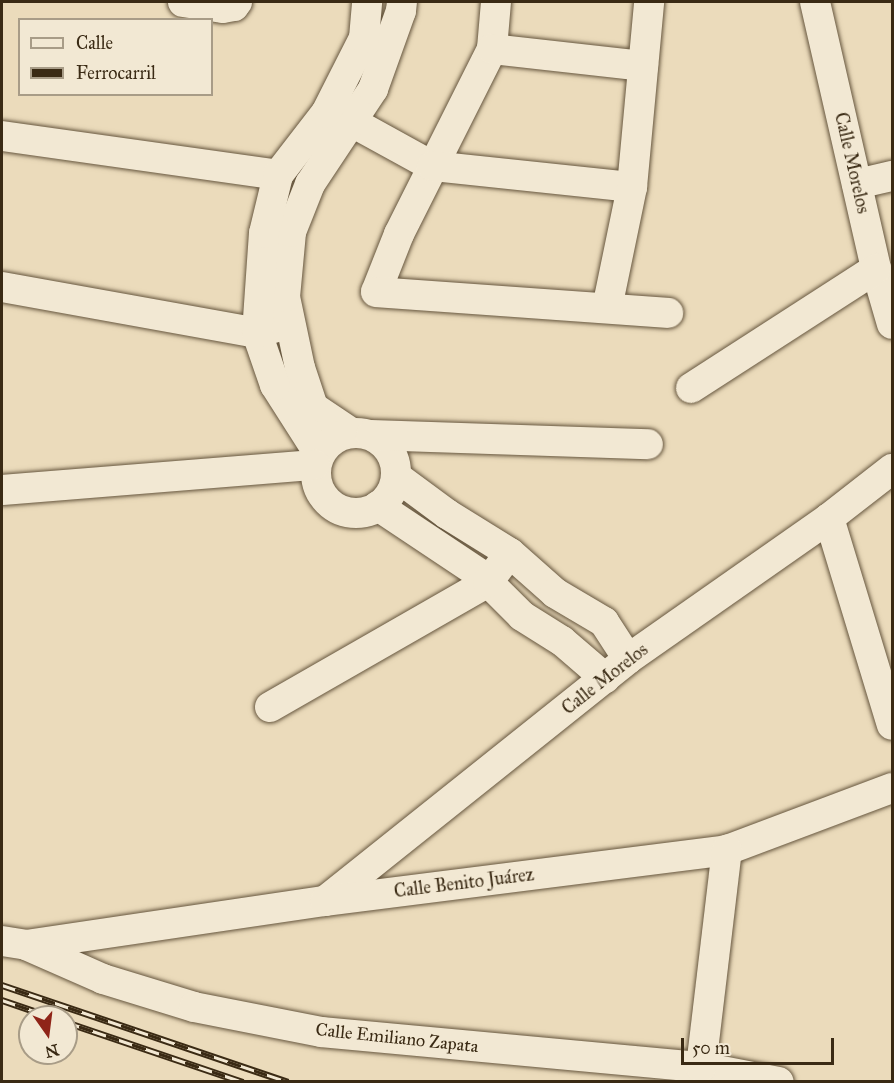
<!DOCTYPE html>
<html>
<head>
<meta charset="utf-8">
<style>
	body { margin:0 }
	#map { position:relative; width:894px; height:1083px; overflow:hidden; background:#ebdbbb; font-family:"IM FELL Great Primer",serif }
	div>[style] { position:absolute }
	.roads { filter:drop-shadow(0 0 2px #66563e) drop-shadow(0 0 2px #66563e) }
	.minor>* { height:30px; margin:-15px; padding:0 15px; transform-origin:15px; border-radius:15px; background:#f2e8d3 }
	.minor>.ring { margin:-15px; padding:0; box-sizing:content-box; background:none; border:30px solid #f2e8d3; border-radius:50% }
	.rail>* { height:7px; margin-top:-3.5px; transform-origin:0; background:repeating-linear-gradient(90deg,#f2e8d3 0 14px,#3a2a14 0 28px); box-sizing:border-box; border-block:2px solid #3a2a14 }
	span { translate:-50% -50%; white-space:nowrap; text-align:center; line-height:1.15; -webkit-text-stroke:4.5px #f2e8d3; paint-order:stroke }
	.street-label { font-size:18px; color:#3a2a14 }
	.frame { position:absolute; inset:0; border:3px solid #3a2a14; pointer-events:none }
	.legend { position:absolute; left:18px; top:18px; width:195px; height:78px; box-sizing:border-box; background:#f2e8d3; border:2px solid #a89c87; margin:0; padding:8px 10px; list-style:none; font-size:18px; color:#3a2a14 }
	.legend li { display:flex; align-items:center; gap:12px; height:30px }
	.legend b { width:30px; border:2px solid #a89c87 }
	.north { position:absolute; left:18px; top:1005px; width:60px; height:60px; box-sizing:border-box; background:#f2e8d3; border:2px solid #a89c87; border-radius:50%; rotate:166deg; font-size:16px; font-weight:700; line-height:24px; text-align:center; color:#3a2a14 }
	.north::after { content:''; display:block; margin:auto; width:21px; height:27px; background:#8f2418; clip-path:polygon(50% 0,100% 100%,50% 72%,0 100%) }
	.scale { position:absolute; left:681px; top:1038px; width:153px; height:27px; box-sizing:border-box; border:3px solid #3a2a14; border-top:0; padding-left:8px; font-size:18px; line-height:21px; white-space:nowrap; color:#3a2a14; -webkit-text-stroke:4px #f2e8d3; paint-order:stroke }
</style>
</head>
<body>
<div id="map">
	<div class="roads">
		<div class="minor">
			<i style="left:183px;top:2px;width:40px;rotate:8.5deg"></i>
			<i style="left:223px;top:8px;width:11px;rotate:-10deg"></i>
			<i style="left:234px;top:6px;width:5px;rotate:-53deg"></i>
			<i style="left:496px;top:2px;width:47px;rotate:94.9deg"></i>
			<i style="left:492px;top:49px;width:207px;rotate:116.7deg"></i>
			<i style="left:399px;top:234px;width:62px;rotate:111.6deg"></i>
			<i style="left:376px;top:292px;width:293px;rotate:4.1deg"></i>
			<i style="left:815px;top:2px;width:274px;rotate:77.1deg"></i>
			<i style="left:876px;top:269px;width:57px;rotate:73.8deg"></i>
			<i style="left:492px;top:49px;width:152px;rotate:6.4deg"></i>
			<i style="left:334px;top:116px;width:19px;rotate:18deg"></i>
			<i style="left:352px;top:122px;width:91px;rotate:28.8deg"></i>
			<i style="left:432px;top:166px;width:201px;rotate:6deg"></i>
			<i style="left:2px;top:136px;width:279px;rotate:8deg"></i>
			<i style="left:857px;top:184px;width:36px;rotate:-13deg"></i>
			<i style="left:2px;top:287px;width:259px;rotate:10.2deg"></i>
			<i style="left:257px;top:333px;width:21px;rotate:-17deg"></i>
			<i style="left:607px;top:308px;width:124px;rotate:-78.3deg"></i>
			<i style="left:632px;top:187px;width:186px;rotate:-84.7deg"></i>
			<i style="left:691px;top:388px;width:220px;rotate:-32.8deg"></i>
			<i style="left:350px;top:432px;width:45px;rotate:-146deg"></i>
			<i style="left:313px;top:407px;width:41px;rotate:-108.4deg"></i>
			<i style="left:300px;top:368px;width:73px;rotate:-101.9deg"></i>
			<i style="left:285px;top:297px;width:65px;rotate:-84.7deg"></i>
			<i style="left:291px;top:232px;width:52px;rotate:-68.4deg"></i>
			<i style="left:310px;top:184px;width:114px;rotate:-56.4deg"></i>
			<i style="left:373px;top:89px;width:83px;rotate:-70.3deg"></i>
			<i style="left:401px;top:11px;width:9px;rotate:-84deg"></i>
			<i class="ring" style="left:316px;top:433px;width:50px;height:50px"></i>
			<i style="left:371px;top:435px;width:277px;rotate:1.9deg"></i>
			<i style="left:319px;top:454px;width:82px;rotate:-122.5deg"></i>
			<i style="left:275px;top:385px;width:55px;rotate:-109.1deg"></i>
			<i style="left:257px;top:333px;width:100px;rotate:-86deg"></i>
			<i style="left:264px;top:233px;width:60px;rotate:-76.4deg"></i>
			<i style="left:278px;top:175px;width:78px;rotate:-52.3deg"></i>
			<i style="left:326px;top:113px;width:84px;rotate:-63.1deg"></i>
			<i style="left:364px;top:38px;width:36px;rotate:-85deg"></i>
			<i style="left:397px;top:477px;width:62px;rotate:36.5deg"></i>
			<i style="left:447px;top:514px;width:74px;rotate:31.8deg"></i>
			<i style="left:510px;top:553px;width:60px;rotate:41.6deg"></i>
			<i style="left:555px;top:593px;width:57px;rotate:30.6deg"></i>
			<i style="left:604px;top:622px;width:44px;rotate:57deg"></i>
			<i style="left:2px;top:490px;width:314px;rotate:-4.6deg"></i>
			<i style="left:378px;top:506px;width:123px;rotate:33.7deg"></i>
			<i style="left:480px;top:574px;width:59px;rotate:45deg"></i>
			<i style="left:522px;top:616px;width:47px;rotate:32deg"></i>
			<i style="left:562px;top:641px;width:57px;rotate:40.7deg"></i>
			<i style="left:829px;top:518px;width:216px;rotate:73.1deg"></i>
			<i style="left:270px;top:707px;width:251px;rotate:-29.8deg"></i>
			<i style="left:488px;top:582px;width:36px;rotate:-53deg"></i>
			<i style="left:325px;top:901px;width:388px;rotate:-38.6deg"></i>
			<i style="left:628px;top:659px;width:246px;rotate:-35deg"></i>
			<i style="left:829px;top:518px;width:80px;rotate:-37.9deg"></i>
			<i style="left:2px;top:941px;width:24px;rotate:9deg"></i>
			<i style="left:26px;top:945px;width:84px;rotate:23.8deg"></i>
			<i style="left:103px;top:979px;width:95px;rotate:17.1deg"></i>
			<i style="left:194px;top:1007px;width:129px;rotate:11.1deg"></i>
			<i style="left:321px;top:1032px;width:382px;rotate:5.3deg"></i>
			<i style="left:701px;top:1067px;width:79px;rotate:10.9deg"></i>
			<i style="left:26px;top:945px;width:302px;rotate:-8.4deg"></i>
			<i style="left:325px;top:901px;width:405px;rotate:-7.2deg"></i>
			<i style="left:727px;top:850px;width:176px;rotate:-20.6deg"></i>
			<i style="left:701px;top:1067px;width:219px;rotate:-83.2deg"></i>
		</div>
	</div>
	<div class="rail">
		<i style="left:2px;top:985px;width:302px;rotate:18.7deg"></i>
		<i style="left:2px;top:1000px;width:53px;rotate:18.8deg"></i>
		<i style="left:66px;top:1022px;width:187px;rotate:18.7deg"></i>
	</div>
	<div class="street-label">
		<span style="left:852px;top:163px;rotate:77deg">Calle Morelos</span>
		<span style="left:605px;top:679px;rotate:-38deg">Calle Morelos</span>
		<span style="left:464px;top:883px;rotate:-7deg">Calle Benito Juárez</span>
		<span style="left:397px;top:1038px;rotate:6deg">Calle Emiliano Zapata</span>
	</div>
	<div class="frame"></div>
	<ul class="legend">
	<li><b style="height:8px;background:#f2e8d3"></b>Calle</li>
	<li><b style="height:8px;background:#3a2a14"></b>Ferrocarril</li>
	</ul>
	<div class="north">N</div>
	<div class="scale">50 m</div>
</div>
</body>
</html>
